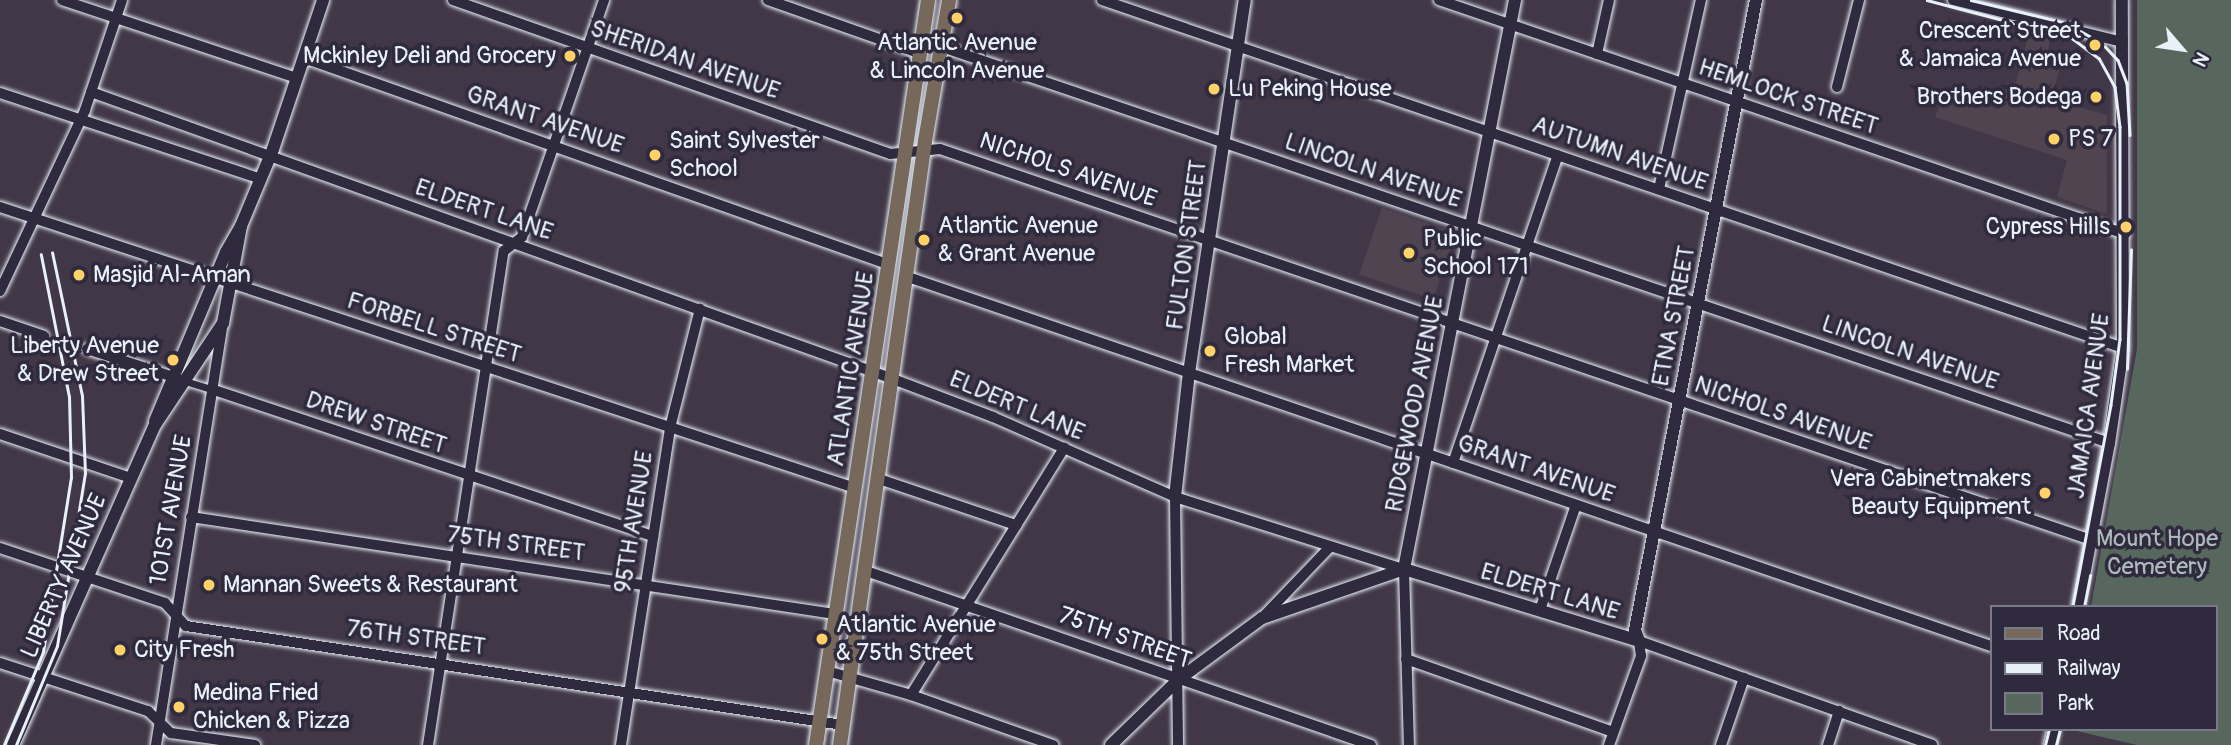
<!DOCTYPE html>
<html>
<head>
<meta charset="utf-8">
<style>
	body { margin:0 }
	#map { position:relative; width:2231px; height:745px; overflow:hidden; background:#413747; font-family:Pangolin,sans-serif }
	div>[style] { position:absolute }
	.built>* { inset:0; background:#514451; transform-origin:0 0 }
	.green>* { inset:0; background:#58675e }
	.roads { filter:drop-shadow(0 0 2px #e8f1f8) drop-shadow(0 0 2px #e8f1f8) }
	.pedestrian>* { height:7px; margin:-3.5px; padding:0 3.5px; transform-origin:3.5px; border-radius:3.5px; background:#2f2a3d }
	.minor>* { height:10px; margin:-5px; padding:0 5px; transform-origin:5px; border-radius:5px; background:#2f2a3d }
	.tertiary>* { height:12px; margin:-6px; padding:0 6px; transform-origin:6px; border-radius:6px; background:#2f2a3d }
	.secondary>* { height:12px; margin:-6px; padding:0 6px; transform-origin:6px; border-radius:6px; background:#2f2a3d }
	.primary>* { height:14px; margin:-7px; padding:0 7px; transform-origin:7px; border-radius:7px; background:#76695c }
	.rail>* { height:2.5px; margin:-1.25px; padding:0 1.25px; transform-origin:1.25px; border-radius:1.25px; background:#e8f1f8 }
	.dots>* { width:19px; height:19px; translate:-50% -50%; box-sizing:border-box; border:4px solid #2f2a3d; border-radius:50% }
	span { translate:-50% -50%; white-space:nowrap; text-align:center; line-height:1.15; -webkit-text-stroke:7px #2f2a3d; paint-order:stroke }
	.poi-label { font-size:24px; color:#e8f1f8 }
	.right { translate:-100% -50%; text-align:right }
	.left { translate:0 -50%; text-align:left }
	.street-label { font-size:24px; color:#e8f1f8 }
	.park-label { font-size:24px; color:#aebaba }
	.legend { position:absolute; left:1990px; top:605px; width:228px; height:126px; box-sizing:border-box; background:#2f2a3d; border:2px solid #797a88; margin:0; padding:9px 12px; list-style:none; font-size:21px; color:#e8f1f8 }
	.legend li { display:flex; align-items:center; gap:14px; height:35px }
	.legend b { width:35px; border:2px solid #797a88 }
	.north { position:absolute; left:2147px; top:14px; width:70px; height:70px; -webkit-text-stroke:5px #2f2a3d; paint-order:stroke; rotate:119deg; font-size:19px; font-weight:700; line-height:28px; text-align:center; color:#e8f1f8 }
	.north::after { content:''; display:block; margin:auto; width:24px; height:32px; background:#e8f1f8; clip-path:polygon(50% 0,100% 100%,50% 72%,0 100%) }
</style>
</head>
<body>
<div id="map">
	<div class="built">
		<i style="clip-path:polygon(2029px 33px,2051px 38px,2048px 50px,2064px 55px,2053px 91px,2060px 93px,2060px 102px,2107px 115px,2107px 214px,2057px 197px,2067px 160px,1935px 117px,1943px 95px,2000px 109px,2007px 83px,2015px 85px)"></i>
		<i style="left:1382px;top:208px;width:78px;height:70px;rotate:19deg"></i>
	</div>
	<div class="green">
		<i style="clip-path:polygon(2137px 0,2231px 0,2231px 745px,2137px 745px,2068px 729px,2215px 729px,2215px 607px,2091px 607px,2137px 349px)"></i>
	</div>
	<div class="roads">
		<div class="pedestrian">
			<i style="left:185px;top:381px;width:30px;rotate:17deg"></i>
		</div>
		<div class="minor">
			<i style="left:62px;top:0;width:248px;rotate:18.4deg"></i>
			<i style="left:453px;top:0;width:463px;rotate:19.4deg"></i>
			<i style="left:890px;top:154px;width:50px;rotate:-5.7deg"></i>
			<i style="left:940px;top:149px;width:1216px;rotate:18.76deg"></i>
			<i style="left:768px;top:0;width:162px;rotate:19.4deg"></i>
			<i style="left:1102px;top:0;width:1079px;rotate:18.82deg"></i>
			<i style="left:1439px;top:0;width:725px;rotate:18.83deg"></i>
			<i style="left:1953px;top:0;width:175px;rotate:13.9deg"></i>
			<i style="left:942px;top:47px;width:1232px;rotate:18.74deg"></i>
			<i style="left:1597px;top:54px;width:55px;rotate:-77.5deg"></i>
			<i style="left:304px;top:58px;width:621px;rotate:19.46deg"></i>
			<i style="left:1837px;top:87px;width:90px;rotate:-75.8deg"></i>
			<i style="left:91px;top:92px;width:852px;rotate:19.69deg"></i>
			<i style="left:893px;top:379px;width:107px;rotate:20.8deg"></i>
			<i style="left:993px;top:417px;width:199px;rotate:23.7deg"></i>
			<i style="left:1175px;top:497px;width:240px;rotate:17.5deg"></i>
			<i style="left:1404px;top:569px;width:176px;rotate:88.4deg"></i>
			<i style="left:0;top:93px;width:275px;rotate:18.2deg"></i>
			<i style="left:1659px;top:189px;width:194px;rotate:-77.5deg"></i>
			<i style="left:0;top:207px;width:900px;rotate:18.19deg"></i>
			<i style="left:908px;top:277px;width:1144px;rotate:18.82deg"></i>
			<i style="left:0;top:291px;width:200px;rotate:-64.8deg"></i>
			<i style="left:85px;top:110px;width:116px;rotate:-71.4deg"></i>
			<i style="left:0;top:321px;width:46px;rotate:18.8deg"></i>
			<i style="left:87px;top:349px;width:95px;rotate:17.9deg"></i>
			<i style="left:214px;top:390px;width:463px;rotate:18.4deg"></i>
			<i style="left:0;top:434px;width:138px;rotate:18.6deg"></i>
			<i style="left:1453px;top:463px;width:325px;rotate:-71.2deg"></i>
			<i style="left:879px;top:479px;width:145px;rotate:18.6deg"></i>
			<i style="left:1175px;top:497px;width:248px;rotate:89.3deg"></i>
			<i style="left:191px;top:517px;width:651px;rotate:8.57deg"></i>
			<i style="left:0;top:548px;width:174px;rotate:18.4deg"></i>
			<i style="left:165px;top:603px;width:31px;rotate:48deg"></i>
			<i style="left:186px;top:626px;width:664px;rotate:8.57deg"></i>
			<i style="left:866px;top:571px;width:534px;rotate:19.01deg"></i>
			<i style="left:1540px;top:610px;width:111px;rotate:-71.1deg"></i>
			<i style="left:1263px;top:617px;width:97px;rotate:-46.3deg"></i>
			<i style="left:1406px;top:659px;width:219px;rotate:19.4deg"></i>
			<i style="left:0;top:663px;width:156px;rotate:18deg"></i>
			<i style="left:148px;top:711px;width:32px;rotate:44deg"></i>
			<i style="left:171px;top:733px;width:85px;rotate:8.1deg"></i>
			<i style="left:827px;top:671px;width:87px;rotate:15.9deg"></i>
			<i style="left:911px;top:695px;width:151px;rotate:19.4deg"></i>
			<i style="left:911px;top:695px;width:291px;rotate:-58.2deg"></i>
			<i style="left:156px;top:745px;width:426px;rotate:-81deg"></i>
			<i style="left:428px;top:745px;width:500px;rotate:-81.3deg"></i>
			<i style="left:504px;top:251px;width:23px;rotate:-38deg"></i>
			<i style="left:522px;top:237px;width:251px;rotate:-70.9deg"></i>
			<i style="left:621px;top:745px;width:321px;rotate:-81.2deg"></i>
			<i style="left:670px;top:428px;width:123px;rotate:-75.9deg"></i>
			<i style="left:1609px;top:745px;width:95px;rotate:-70.2deg"></i>
			<i style="left:1641px;top:656px;width:15px;rotate:-98deg"></i>
			<i style="left:1639px;top:641px;width:311px;rotate:19.5deg"></i>
			<i style="left:1721px;top:745px;width:71px;rotate:-71.1deg"></i>
			<i style="left:1828px;top:745px;width:36px;rotate:-72deg"></i>
		</div>
		<div class="tertiary">
			<i style="left:155px;top:421px;width:183px;rotate:-67.2deg"></i>
			<i style="left:226px;top:252px;width:30px;rotate:-60deg"></i>
			<i style="left:241px;top:226px;width:83px;rotate:-67.4deg"></i>
			<i style="left:273px;top:149px;width:157px;rotate:-71.4deg"></i>
			<i style="left:1175px;top:497px;width:125px;rotate:-83.6deg"></i>
			<i style="left:1189px;top:373px;width:377px;rotate:-81.5deg"></i>
			<i style="left:13px;top:745px;width:350px;rotate:-66.1deg"></i>
			<i style="left:155px;top:425px;width:123px;rotate:-56.3deg"></i>
			<i style="left:223px;top:323px;width:99px;rotate:-79.5deg"></i>
		</div>
		<div class="secondary">
			<i style="left:1404px;top:569px;width:580px;rotate:-78.96deg"></i>
			<i style="left:1404px;top:569px;width:246px;rotate:17deg"></i>
			<i style="left:2078px;top:607px;width:167px;rotate:-79.3deg"></i>
			<i style="left:2109px;top:443px;width:96px;rotate:-81.6deg"></i>
			<i style="left:2123px;top:348px;width:348px;rotate:-90.2deg"></i>
			<i style="left:1639px;top:641px;width:12px;rotate:-110deg"></i>
			<i style="left:1635px;top:630px;width:642px;rotate:-79.13deg"></i>
			<i style="left:1111px;top:745px;width:93px;rotate:-44.1deg"></i>
			<i style="left:1178px;top:680px;width:104px;rotate:-36.4deg"></i>
			<i style="left:1262px;top:618px;width:150px;rotate:-19deg"></i>
			<i style="left:2050px;top:745px;width:16px;rotate:-76deg"></i>
		</div>
		<div class="primary">
			<i style="left:816px;top:745px;width:753px;rotate:-81.45deg"></i>
			<i style="left:840px;top:745px;width:610px;rotate:-81.99deg"></i>
			<i style="left:925px;top:141px;width:143px;rotate:-80.3deg"></i>
		</div>
	</div>
	<div class="rail">
		<i style="left:1927px;top:0;width:150px;rotate:14.7deg"></i>
		<i style="left:2072px;top:38px;width:34px;rotate:37deg"></i>
		<i style="left:2099px;top:58px;width:33px;rotate:61deg"></i>
		<i style="left:2115px;top:87px;width:40px;rotate:82.9deg"></i>
		<i style="left:2120px;top:127px;width:212px;rotate:90deg"></i>
		<i style="left:2120px;top:339px;width:67px;rotate:97.8deg"></i>
		<i style="left:2111px;top:405px;width:206px;rotate:100.7deg"></i>
		<i style="left:1971px;top:0;width:98px;rotate:13.6deg"></i>
		<i style="left:2066px;top:23px;width:41px;rotate:29.1deg"></i>
		<i style="left:2102px;top:43px;width:23px;rotate:47deg"></i>
		<i style="left:2118px;top:60px;width:25px;rotate:69deg"></i>
		<i style="left:2127px;top:83px;width:52px;rotate:86.7deg"></i>
		<i style="left:2127px;top:369px;width:119px;rotate:-88.1deg"></i>
		<i style="left:2084px;top:607px;width:32px;rotate:-79deg"></i>
		<i style="left:4px;top:745px;width:101px;rotate:-67.2deg"></i>
		<i style="left:43px;top:652px;width:176px;rotate:-80.9deg"></i>
		<i style="left:71px;top:478px;width:81px;rotate:-91.4deg"></i>
		<i style="left:69px;top:397px;width:145px;rotate:-101.2deg"></i>
		<i style="left:16px;top:745px;width:107px;rotate:-67.5deg"></i>
		<i style="left:57px;top:646px;width:174px;rotate:-80.8deg"></i>
		<i style="left:85px;top:474px;width:78px;rotate:-92.2deg"></i>
		<i style="left:82px;top:396px;width:146px;rotate:-101.8deg"></i>
		<i style="left:2045px;top:745px;width:16px;rotate:-76deg"></i>
		<i style="left:2056px;top:745px;width:16px;rotate:-76deg"></i>
	</div>
	<div class="dots">
		<i style="left:957px;top:18px;background:#ffd166"></i>
		<i style="left:2095px;top:45px;background:#ffd166"></i>
		<i style="left:570px;top:56px;background:#ffd166"></i>
		<i style="left:1214px;top:89px;background:#ffd166"></i>
		<i style="left:2096px;top:97px;background:#ffd166"></i>
		<i style="left:2054px;top:139px;background:#ffd166"></i>
		<i style="left:655px;top:155px;background:#ffd166"></i>
		<i style="left:2126px;top:227px;background:#ffd166"></i>
		<i style="left:924px;top:240px;background:#ffd166"></i>
		<i style="left:1409px;top:253px;background:#ffd166"></i>
		<i style="left:79px;top:275px;background:#ffd166"></i>
		<i style="left:1210px;top:351px;background:#ffd166"></i>
		<i style="left:173px;top:360px;background:#ffd166"></i>
		<i style="left:2045px;top:493px;background:#ffd166"></i>
		<i style="left:209px;top:585px;background:#ffd166"></i>
		<i style="left:822px;top:639px;background:#ffd166"></i>
		<i style="left:120px;top:650px;background:#ffd166"></i>
		<i style="left:179px;top:707px;background:#ffd166"></i>
	</div>
	<div class="poi-label">
		<span class="right" style="left:2081px;top:45px">Crescent Street<br>&amp; Jamaica Avenue</span>
		<span style="left:957px;top:57px">Atlantic Avenue<br>&amp; Lincoln Avenue</span>
		<span class="right" style="left:556px;top:56px">Mckinley Deli and Grocery</span>
		<span class="left" style="left:1228px;top:89px">Lu Peking House</span>
		<span class="right" style="left:2082px;top:97px">Brothers Bodega</span>
		<span class="left" style="left:2068px;top:139px">PS 7</span>
		<span class="left" style="left:669px;top:155px">Saint Sylvester<br>School</span>
		<span class="left" style="left:938px;top:240px">Atlantic Avenue<br>&amp; Grant Avenue</span>
		<span class="right" style="left:2110px;top:227px">Cypress Hills</span>
		<span class="left" style="left:1423px;top:253px">Public<br>School 171</span>
		<span class="left" style="left:93px;top:275px">Masjid Al-Aman</span>
		<span class="left" style="left:1224px;top:351px">Global<br>Fresh Market</span>
		<span class="right" style="left:159px;top:360px">Liberty Avenue<br>&amp; Drew Street</span>
		<span class="right" style="left:2031px;top:493px">Vera Cabinetmakers<br>Beauty Equipment</span>
		<span class="left" style="left:223px;top:585px">Mannan Sweets &amp; Restaurant</span>
		<span class="left" style="left:836px;top:639px">Atlantic Avenue<br>&amp; 75th Street</span>
		<span class="left" style="left:134px;top:650px">City Fresh</span>
		<span class="left" style="left:193px;top:707px">Medina Fried<br>Chicken &amp; Pizza</span>
	</div>
	<div class="street-label">
		<span style="left:685px;top:60px;rotate:19deg">SHERIDAN AVENUE</span>
		<span style="left:1788px;top:97px;rotate:19deg">HEMLOCK STREET</span>
		<span style="left:545px;top:120px;rotate:19deg">GRANT AVENUE</span>
		<span style="left:1620px;top:154px;rotate:19deg">AUTUMN AVENUE</span>
		<span style="left:1068px;top:170px;rotate:19deg">NICHOLS AVENUE</span>
		<span style="left:1373px;top:171px;rotate:19deg">LINCOLN AVENUE</span>
		<span style="left:484px;top:210px;rotate:19deg">ELDERT LANE</span>
		<span style="left:1187px;top:245px;rotate:-82deg">FULTON STREET</span>
		<span style="left:1674px;top:316px;rotate:-79deg">ETNA STREET</span>
		<span style="left:434px;top:328px;rotate:18deg">FORBELL STREET</span>
		<span style="left:1910px;top:353px;rotate:19deg">LINCOLN AVENUE</span>
		<span style="left:851px;top:369px;rotate:-81deg">ATLANTIC AVENUE</span>
		<span style="left:1415px;top:404px;rotate:-79deg">RIDGEWOOD AVENUE</span>
		<span style="left:1017px;top:406px;rotate:23deg">ELDERT LANE</span>
		<span style="left:2089px;top:406px;rotate:-82deg">JAMAICA AVENUE</span>
		<span style="left:1783px;top:414px;rotate:19deg">NICHOLS AVENUE</span>
		<span style="left:376px;top:423px;rotate:19deg">DREW STREET</span>
		<span style="left:1536px;top:469px;rotate:19deg">GRANT AVENUE</span>
		<span style="left:171px;top:510px;rotate:-80deg">101ST AVENUE</span>
		<span style="left:634px;top:522px;rotate:-81deg">95TH AVENUE</span>
		<span style="left:516px;top:544px;rotate:8deg">75TH STREET</span>
		<span style="left:64px;top:576px;rotate:-66deg">LIBERTY AVENUE</span>
		<span style="left:1550px;top:592px;rotate:17deg">ELDERT LANE</span>
		<span style="left:416px;top:638px;rotate:8deg">76TH STREET</span>
		<span style="left:1125px;top:638px;rotate:20deg">75TH STREET</span>
	</div>
	<div class="park-label">
		<span style="left:2157px;top:553px">Mount Hope<br>Cemetery</span>
	</div>
	<ul class="legend">
	<li><b style="height:9px;background:#76695c"></b>Road</li>
	<li><b style="height:9px;background:#e8f1f8"></b>Railway</li>
	<li><b style="height:19px;background:#58675e"></b>Park</li>
	</ul>
	<div class="north">N</div>
</div>
</body>
</html>
